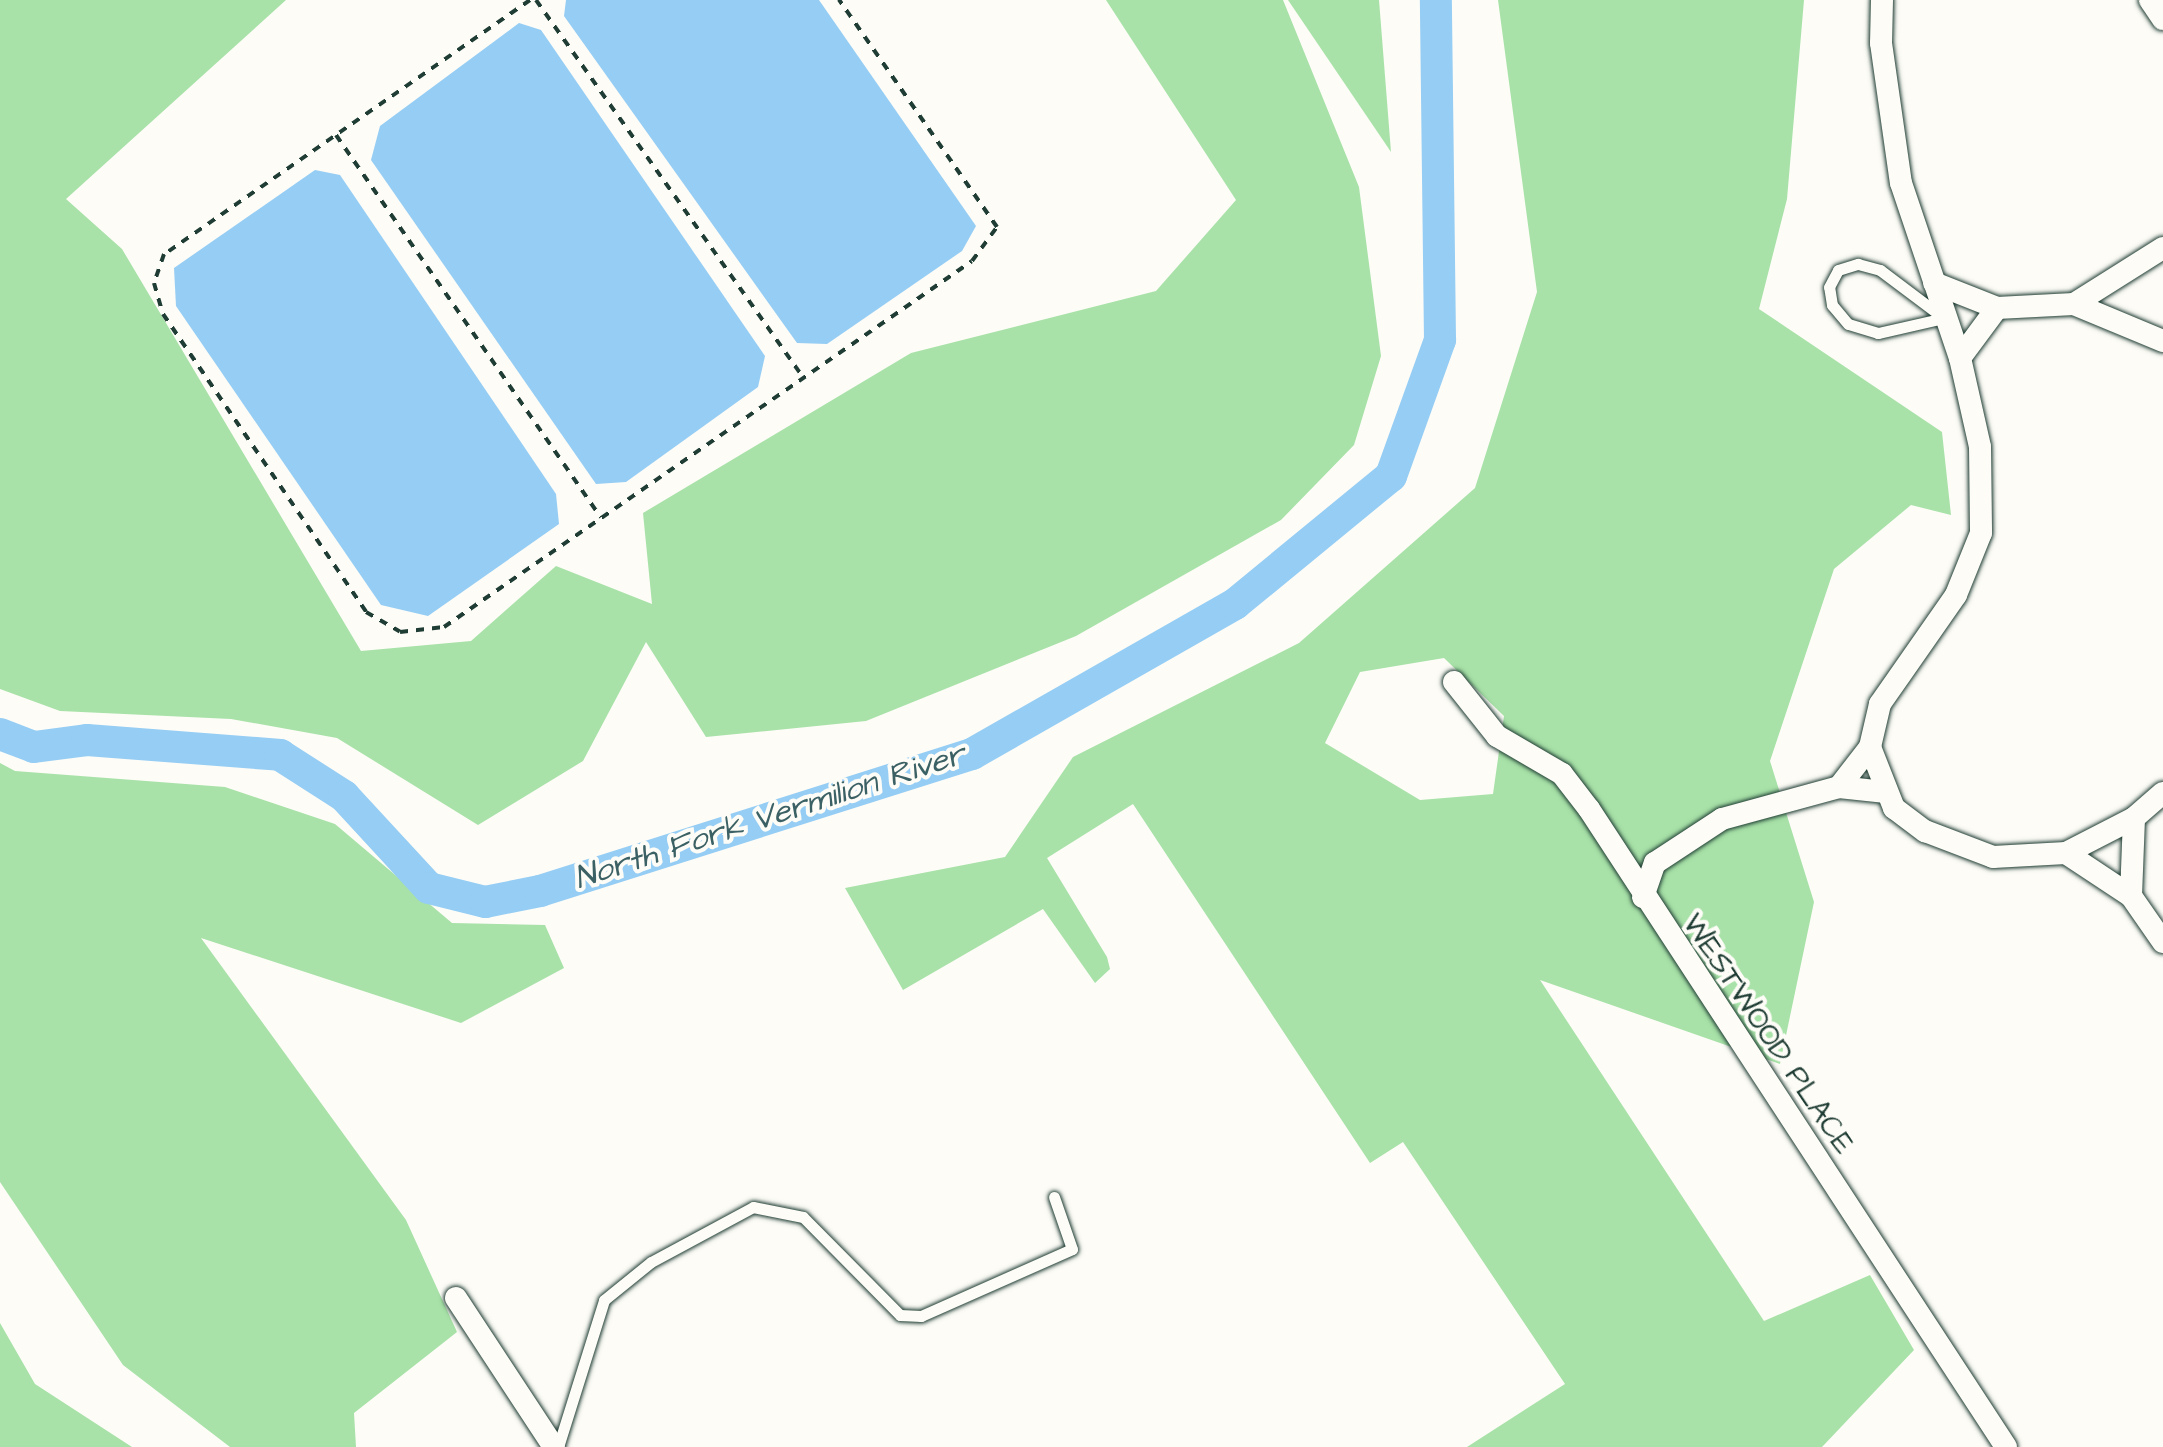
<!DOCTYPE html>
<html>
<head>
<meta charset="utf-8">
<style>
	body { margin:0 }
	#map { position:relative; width:2163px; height:1447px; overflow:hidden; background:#fdfcf7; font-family:"Architects Daughter",sans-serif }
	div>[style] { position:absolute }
	.green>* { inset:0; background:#a8e2a8 }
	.water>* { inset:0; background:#95cdf4 }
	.river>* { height:32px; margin:-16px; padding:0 16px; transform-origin:16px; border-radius:16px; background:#95cdf4 }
	.path>* { height:4px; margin-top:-2px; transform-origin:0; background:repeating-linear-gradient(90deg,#1f3d34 0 8px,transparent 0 16px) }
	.roads { filter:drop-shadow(0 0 2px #1f3d34) drop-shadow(0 0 2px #1f3d34) }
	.lane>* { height:11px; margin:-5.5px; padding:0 5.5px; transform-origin:5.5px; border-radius:5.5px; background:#fdfcf7 }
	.street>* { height:22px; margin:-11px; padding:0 11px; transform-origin:11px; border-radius:11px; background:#fdfcf7 }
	span { translate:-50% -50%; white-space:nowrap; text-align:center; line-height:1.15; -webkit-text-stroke:8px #fdfcf7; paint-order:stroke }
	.street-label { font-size:30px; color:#1f3d34 }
	.water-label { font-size:32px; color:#3c6164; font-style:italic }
</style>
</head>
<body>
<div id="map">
	<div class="green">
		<i style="clip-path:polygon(0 0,286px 0,66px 199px,122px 249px,361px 651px,471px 641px,556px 566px,652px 604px,643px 513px,911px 353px,1156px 291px,1236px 200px,1106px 0,1283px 0,1359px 187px,1381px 356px,1354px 445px,1281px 520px,1076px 636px,866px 721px,706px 737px,646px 642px,583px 761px,478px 825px,337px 738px,231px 719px,60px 711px,0 689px)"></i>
		<i style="clip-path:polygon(1288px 0,1379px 0,1391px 152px)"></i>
		<i style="clip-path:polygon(evenodd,1498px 0,1804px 0,1787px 199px,1759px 309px,1942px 432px,1951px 515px,1911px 505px,1834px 569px,1770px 761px,1814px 902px,1780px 1064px,1540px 980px,1764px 1321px,1870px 1275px,1914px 1350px,1822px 1447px,1467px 1447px,1565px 1384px,1403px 1142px,1370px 1163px,1133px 804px,1047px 858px,1107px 957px,1110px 969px,1095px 983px,1043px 909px,903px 990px,845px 888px,1005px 857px,1073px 757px,1299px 643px,1475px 488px,1537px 292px,1498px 0,1444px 658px,1504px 716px,1493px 794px,1420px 800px,1325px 743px,1360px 672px,1444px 658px)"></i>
		<i style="clip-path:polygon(0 763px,15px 771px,225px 787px,335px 824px,452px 923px,545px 925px,564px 968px,461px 1023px,201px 938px,406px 1220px,457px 1332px,354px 1413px,356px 1447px,230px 1447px,123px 1365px,0 1182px)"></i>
		<i style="clip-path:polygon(0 1323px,35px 1384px,132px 1447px,0 1447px)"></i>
	</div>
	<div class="water">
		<i style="clip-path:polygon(566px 0,819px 0,976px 226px,962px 251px,827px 344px,797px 343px,564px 16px)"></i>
		<i style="clip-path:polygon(519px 23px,541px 30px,765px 356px,758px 387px,626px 482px,596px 484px,371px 160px,380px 126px)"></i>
		<i style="clip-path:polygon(315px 170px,340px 175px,556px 494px,559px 524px,428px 616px,381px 605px,176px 306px,174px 268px)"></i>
	</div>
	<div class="river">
		<i style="left:0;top:734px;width:36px;rotate:21deg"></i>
		<i style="left:34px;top:747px;width:53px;rotate:-7.5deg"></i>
		<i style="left:87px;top:740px;width:194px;rotate:4.4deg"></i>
		<i style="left:280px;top:755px;width:76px;rotate:32.6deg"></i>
		<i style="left:344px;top:796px;width:125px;rotate:47.3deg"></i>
		<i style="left:429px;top:888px;width:58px;rotate:14deg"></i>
		<i style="left:485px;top:902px;width:56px;rotate:-11.3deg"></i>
		<i style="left:540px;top:891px;width:453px;rotate:-17.6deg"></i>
		<i style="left:972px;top:754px;width:303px;rotate:-29.7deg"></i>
		<i style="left:1235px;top:604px;width:202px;rotate:-39.4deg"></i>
		<i style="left:1391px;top:476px;width:145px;rotate:-70.2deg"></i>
		<i style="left:1440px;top:340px;width:340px;rotate:-90.7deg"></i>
	</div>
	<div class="path">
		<i style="left:530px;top:0;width:446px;rotate:145.2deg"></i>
		<i style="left:164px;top:254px;width:31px;rotate:109deg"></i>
		<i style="left:154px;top:283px;width:32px;rotate:74deg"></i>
		<i style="left:163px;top:314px;width:361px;rotate:55.7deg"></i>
		<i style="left:366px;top:612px;width:39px;rotate:30deg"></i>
		<i style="left:400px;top:632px;width:44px;rotate:-6.5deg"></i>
		<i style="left:444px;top:627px;width:642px;rotate:-34.73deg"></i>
		<i style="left:972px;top:261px;width:42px;rotate:-53.7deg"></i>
		<i style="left:997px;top:227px;width:277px;rotate:-124.8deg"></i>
		<i style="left:536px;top:0;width:462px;rotate:54.7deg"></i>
		<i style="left:336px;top:135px;width:465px;rotate:55.3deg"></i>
	</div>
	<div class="roads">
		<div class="lane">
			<i style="left:1858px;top:264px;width:23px;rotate:15deg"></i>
			<i style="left:1880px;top:270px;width:80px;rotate:36.9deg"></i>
			<i style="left:1944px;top:318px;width:68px;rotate:167.2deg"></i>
			<i style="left:1878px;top:333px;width:31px;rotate:-163deg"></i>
			<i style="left:1848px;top:324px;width:25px;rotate:-130deg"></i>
			<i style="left:1832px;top:305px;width:18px;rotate:-99deg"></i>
			<i style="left:1829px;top:287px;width:19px;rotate:-62deg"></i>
			<i style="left:1838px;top:270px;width:21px;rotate:-17deg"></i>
			<i style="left:558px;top:1447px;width:154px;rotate:-72.6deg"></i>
			<i style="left:604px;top:1300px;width:60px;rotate:-39deg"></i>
			<i style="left:651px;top:1262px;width:116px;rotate:-28.3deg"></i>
			<i style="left:753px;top:1207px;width:51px;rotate:11.3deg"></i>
			<i style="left:803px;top:1217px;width:138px;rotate:45.3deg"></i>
			<i style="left:900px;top:1315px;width:21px;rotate:3deg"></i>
			<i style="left:921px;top:1316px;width:165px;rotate:-23.9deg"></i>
			<i style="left:1072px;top:1249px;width:55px;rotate:-109.1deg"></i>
		</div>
		<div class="street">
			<i style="left:1882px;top:0;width:43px;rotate:91.3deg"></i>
			<i style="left:1881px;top:43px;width:141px;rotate:81.9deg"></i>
			<i style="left:1901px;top:183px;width:185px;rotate:71.4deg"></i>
			<i style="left:1960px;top:358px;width:91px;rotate:77.3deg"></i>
			<i style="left:1980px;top:447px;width:86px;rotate:89.3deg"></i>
			<i style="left:1981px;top:533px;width:67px;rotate:112deg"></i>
			<i style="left:1956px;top:595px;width:133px;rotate:124.9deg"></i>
			<i style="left:1880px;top:704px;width:44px;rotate:103.1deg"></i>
			<i style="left:1870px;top:747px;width:66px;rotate:68.5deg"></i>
			<i style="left:1894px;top:808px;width:39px;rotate:37deg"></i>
			<i style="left:1925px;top:831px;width:73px;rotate:20.9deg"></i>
			<i style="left:1993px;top:857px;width:73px;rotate:-3.1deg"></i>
			<i style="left:2066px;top:853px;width:78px;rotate:33.5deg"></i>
			<i style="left:2131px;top:896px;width:56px;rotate:55.2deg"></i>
			<i style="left:2150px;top:0;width:23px;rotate:56deg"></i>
			<i style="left:1934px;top:283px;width:68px;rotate:21.6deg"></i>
			<i style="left:1997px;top:308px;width:77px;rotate:-3deg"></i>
			<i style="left:2074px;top:304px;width:96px;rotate:22.6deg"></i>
			<i style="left:2074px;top:304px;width:105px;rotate:-32.2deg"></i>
			<i style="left:1960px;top:358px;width:62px;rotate:-53.5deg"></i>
			<i style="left:1454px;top:682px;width:69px;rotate:51.5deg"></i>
			<i style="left:1497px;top:736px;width:75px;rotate:30.3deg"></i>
			<i style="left:1562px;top:774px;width:44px;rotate:52.4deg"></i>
			<i style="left:1589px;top:809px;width:762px;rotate:56.83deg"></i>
			<i style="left:1839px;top:787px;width:51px;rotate:-52.2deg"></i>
			<i style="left:2066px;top:853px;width:76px;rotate:-27.2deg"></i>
			<i style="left:2131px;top:896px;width:78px;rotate:-87.8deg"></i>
			<i style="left:2134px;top:818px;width:38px;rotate:-41deg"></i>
			<i style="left:1643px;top:897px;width:36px;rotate:-71deg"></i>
			<i style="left:1655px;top:863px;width:80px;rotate:-33.3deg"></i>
			<i style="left:1722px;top:819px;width:121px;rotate:-15.3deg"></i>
			<i style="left:1839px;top:787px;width:45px;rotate:6.3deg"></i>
			<i style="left:456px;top:1298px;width:178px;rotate:56.7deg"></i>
		</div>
	</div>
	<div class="street-label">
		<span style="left:1768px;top:1034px;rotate:56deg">WESTWOOD PLACE</span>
	</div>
	<div class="water-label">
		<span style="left:770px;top:817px;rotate:-18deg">North Fork Vermilion River</span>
	</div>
</div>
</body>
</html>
